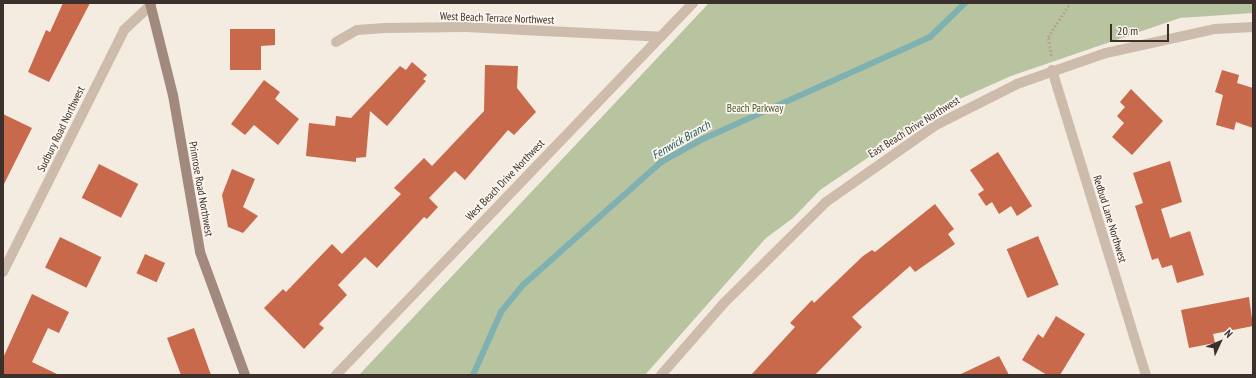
<!DOCTYPE html>
<html>
<head>
<meta charset="utf-8">
<style>
	body { margin:0 }
	#map { position:relative; width:1256px; height:378px; overflow:hidden; background:#f4ebe1; font-family:"PT Sans Narrow",sans-serif }
	div>[style] { position:absolute }
	.green>* { inset:0; background:#b8c4a0 }
	.stream>* { height:6px; margin:-3px; padding:0 3px; transform-origin:3px; border-radius:3px; background:#7fb0b2 }
	.building>* { inset:0; background:#c8694b; transform-origin:0 0 }
	.path>* { height:2.5px; margin-top:-1.25px; transform-origin:0; background:repeating-linear-gradient(90deg,#b9a596 0 2px,transparent 0 4px) }
	.street>* { height:10px; margin:-5px; padding:0 5px; transform-origin:5px; border-radius:5px; background:#cdbbac }
	.secondary>* { height:10px; margin:-5px; padding:0 5px; transform-origin:5px; border-radius:5px; background:#a18a7d }
	span { translate:-50% -50%; white-space:nowrap; text-align:center; line-height:1.15; -webkit-text-stroke:3.5px #fbf5ee; paint-order:stroke }
	.street-label { font-size:11px; color:#3b302b }
	.park-label { font-size:11px; color:#4a5a2e }
	.water-label { font-size:12px; color:#1f5a5e; font-style:italic }
	.frame { position:absolute; inset:0; border:4px solid #3b302b; pointer-events:none }
	.north { position:absolute; left:1200px; top:322px; width:40px; height:40px; -webkit-text-stroke:3px #fbf5ee; paint-order:stroke; rotate:46deg; font-size:11px; font-weight:700; line-height:16px; text-align:center; color:#3b302b }
	.north::after { content:''; display:block; margin:auto; width:14px; height:18px; background:#3b302b; clip-path:polygon(50% 0,100% 100%,50% 72%,0 100%) }
	.scale { position:absolute; left:1110px; top:24px; width:59px; height:18px; box-sizing:border-box; border:2px solid #3b302b; border-top:0; padding-left:5px; font-size:12px; line-height:14px; white-space:nowrap; color:#3b302b; -webkit-text-stroke:3px #fbf5ee; paint-order:stroke }
</style>
</head>
<body>
<div id="map">
	<div class="green">
		<i style="clip-path:polygon(709px 3px,1253px 3px,1253px 13px,1180px 18px,1011px 76px,946px 105px,820px 190px,793px 218px,766px 238px,645px 375px,359px 375px)"></i>
	</div>
	<div class="stream">
		<i style="left:473px;top:375px;width:69px;rotate:-66deg"></i>
		<i style="left:501px;top:312px;width:35px;rotate:-51deg"></i>
		<i style="left:523px;top:285px;width:185px;rotate:-41.7deg"></i>
		<i style="left:661px;top:162px;width:48px;rotate:-28.7deg"></i>
		<i style="left:703px;top:139px;width:249px;rotate:-24.2deg"></i>
		<i style="left:930px;top:37px;width:49px;rotate:-44.2deg"></i>
	</div>
	<div class="building">
		<i style="clip-path:polygon(63px 3px,90px 3px,49px 82px,28px 72px,46px 30px,50px 32px)"></i>
		<i style="clip-path:polygon(230px 29px,275px 29px,275px 45px,261px 46px,261px 70px,230px 70px)"></i>
		<i style="clip-path:polygon(412px 62px,427px 75px,423px 79px,426px 81px,387px 126px,370px 111px,366px 157px,356px 158px,356px 162px,306px 156px,309px 123px,335px 126px,336px 116px,351px 118px,400px 66px,406px 70px)"></i>
		<i style="clip-path:polygon(485px 65px,518px 66px,517px 88px,536px 112px,514px 135px,508px 130px,465px 180px,455px 171px,429px 198px,438px 207px,427px 219px,424px 217px,377px 268px,365px 257px,338px 285px,347px 295px,319px 324px,324px 328px,304px 349px,264px 308px,283px 289px,286px 292px,332px 244px,342px 254px,401px 194px,394px 188px,424px 158px,432px 166px,484px 111px)"></i>
		<i style="clip-path:polygon(1222px 70px,1239px 75px,1237px 83px,1253px 88px,1253px 128px,1236px 122px,1234px 130px,1216px 125px,1223px 95px,1215px 92px)"></i>
		<i style="clip-path:polygon(264px 80px,280px 92px,275px 99px,299px 119px,278px 145px,254px 125px,245px 135px,231px 124px)"></i>
		<i style="clip-path:polygon(1131px 89px,1163px 121px,1132px 155px,1112px 137px,1124px 123px,1117px 116px,1125px 107px,1120px 102px)"></i>
		<i style="clip-path:polygon(3px 114px,32px 128px,3px 186px)"></i>
		<i style="clip-path:polygon(998px 152px,1032px 206px,1017px 216px,1011px 206px,999px 214px,992px 202px,986px 206px,978px 194px,984px 190px,970px 170px)"></i>
		<i style="clip-path:polygon(1170px 161px,1182px 202px,1161px 209px,1170px 238px,1190px 231px,1204px 275px,1177px 283px,1172px 265px,1162px 268px,1158px 258px,1152px 260px,1135px 206px,1143px 203px,1133px 173px)"></i>
		<i style="left:99px;top:164px;width:44px;height:38px;rotate:27deg"></i>
		<i style="clip-path:polygon(232px 169px,255px 179px,243px 207px,258px 216px,243px 233px,228px 227px,222px 195px)"></i>
		<i style="clip-path:polygon(935px 204px,954px 229px,948px 234px,955px 244px,915px 272px,910px 266px,852px 317px,862px 327px,815px 375px,751px 375px,795px 327px,790px 323px,812px 300px,814px 303px,863px 256px,872px 250px,875px 252px)"></i>
		<i style="left:1038px;top:236px;width:53px;height:34px;rotate:67deg"></i>
		<i style="left:60px;top:237px;width:46px;height:34px;rotate:26deg"></i>
		<i style="left:145px;top:254px;width:22px;height:21px;rotate:24deg"></i>
		<i style="clip-path:polygon(32px 294px,69px 312px,59px 333px,48px 328px,32px 362px,59px 375px,3px 375px,3px 358px)"></i>
		<i style="clip-path:polygon(1249px 297px,1253px 326px,1213px 334px,1215px 343px,1189px 348px,1181px 310px)"></i>
		<i style="clip-path:polygon(1056px 316px,1085px 334px,1060px 375px,1047px 375px,1022px 360px,1038px 334px,1043px 338px)"></i>
		<i style="clip-path:polygon(194px 328px,211px 375px,181px 375px,167px 338px)"></i>
		<i style="clip-path:polygon(999px 356px,1009px 375px,959px 375px)"></i>
	</div>
	<div class="path">
		<i style="left:1051px;top:56px;width:19px;rotate:-99deg"></i>
		<i style="left:1048px;top:37px;width:40px;rotate:-57.1deg"></i>
	</div>
	<div class="street">
		<i style="left:336px;top:42px;width:24px;rotate:-30deg"></i>
		<i style="left:357px;top:30px;width:28px;rotate:-4deg"></i>
		<i style="left:385px;top:28px;width:81px;rotate:-0.7deg"></i>
		<i style="left:466px;top:27px;width:195px;rotate:2.9deg"></i>
		<i style="left:1052px;top:70px;width:319px;rotate:72.9deg"></i>
		<i style="left:3px;top:272px;width:271px;rotate:-63.4deg"></i>
		<i style="left:124px;top:30px;width:37px;rotate:-43deg"></i>
		<i style="left:336px;top:375px;width:516px;rotate:-46.18deg"></i>
		<i style="left:661px;top:375px;width:96px;rotate:-48.8deg"></i>
		<i style="left:724px;top:303px;width:144px;rotate:-44.7deg"></i>
		<i style="left:826px;top:202px;width:134px;rotate:-35deg"></i>
		<i style="left:936px;top:125px;width:91px;rotate:-26.8deg"></i>
		<i style="left:1017px;top:84px;width:94px;rotate:-19.2deg"></i>
		<i style="left:1106px;top:53px;width:112px;rotate:-12.4deg"></i>
		<i style="left:1215px;top:29px;width:38px;rotate:-3deg"></i>
	</div>
	<div class="secondary">
		<i style="left:150px;top:3px;width:95px;rotate:76deg"></i>
		<i style="left:173px;top:95px;width:159px;rotate:80.2deg"></i>
		<i style="left:200px;top:252px;width:131px;rotate:69.9deg"></i>
	</div>
	<div class="street-label">
		<span style="left:497px;top:18px;rotate:2deg">West Beach Terrace Northwest</span>
		<span style="left:914px;top:127px;rotate:-32deg">East Beach Drive Northwest</span>
		<span style="left:61px;top:129px;rotate:-64deg">Sudbury Road Northwest</span>
		<span style="left:505px;top:180px;rotate:-46deg">West Beach Drive Northwest</span>
		<span style="left:201px;top:189px;rotate:80deg">Primrose Road Northwest</span>
		<span style="left:1110px;top:219px;rotate:73deg">Redbud Lane Northwest</span>
	</div>
	<div class="park-label">
		<span style="left:755px;top:108px">Beach Parkway</span>
	</div>
	<div class="water-label">
		<span style="left:681px;top:140px;rotate:-30deg">Fenwick Branch</span>
	</div>
	<div class="frame"></div>
	<div class="north">N</div>
	<div class="scale">20 m</div>
</div>
</body>
</html>
